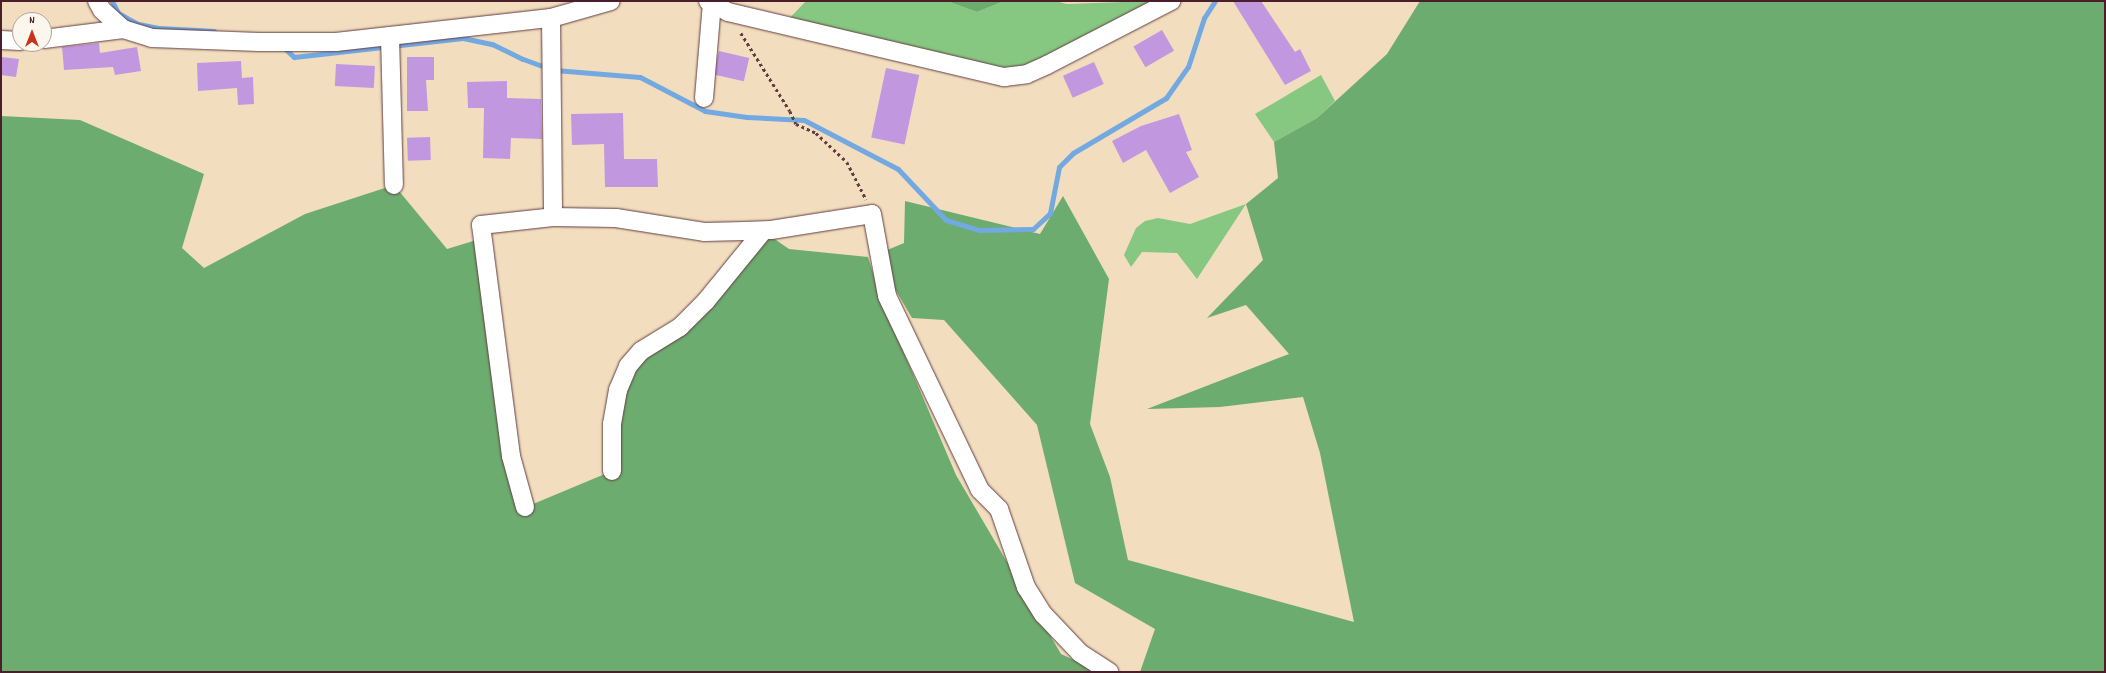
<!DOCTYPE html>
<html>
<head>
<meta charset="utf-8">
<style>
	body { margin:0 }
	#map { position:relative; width:2106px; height:673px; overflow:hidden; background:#f2ddbe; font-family:Dekko,sans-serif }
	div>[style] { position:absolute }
	.green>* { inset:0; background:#86c881 }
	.forest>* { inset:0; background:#6cac6f }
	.stream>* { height:5px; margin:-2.5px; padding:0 2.5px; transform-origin:2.5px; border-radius:2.5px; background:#73a9e1 }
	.building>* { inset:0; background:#c198e0; transform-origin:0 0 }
	.path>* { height:2.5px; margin-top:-1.25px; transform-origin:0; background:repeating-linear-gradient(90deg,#633c41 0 3px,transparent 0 6px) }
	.roads { filter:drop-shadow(0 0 1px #633c41) drop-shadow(0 0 1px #633c41) }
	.minor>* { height:18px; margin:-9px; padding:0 9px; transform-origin:9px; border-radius:9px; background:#fff }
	span { translate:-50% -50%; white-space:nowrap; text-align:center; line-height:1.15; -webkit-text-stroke:3px #fbf7ec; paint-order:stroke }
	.frame { position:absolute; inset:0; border:2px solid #4a1f2b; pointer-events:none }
	.north { position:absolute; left:12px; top:12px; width:40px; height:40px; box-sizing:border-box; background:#fbf7ec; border:1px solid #b4a19f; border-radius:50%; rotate:0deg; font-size:11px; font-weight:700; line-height:16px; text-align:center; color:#4a1f2b }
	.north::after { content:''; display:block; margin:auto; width:14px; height:18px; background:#c8321e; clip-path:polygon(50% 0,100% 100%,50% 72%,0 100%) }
</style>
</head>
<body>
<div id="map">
	<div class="green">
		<i style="clip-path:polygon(806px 1px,947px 1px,977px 12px,1004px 1px,1055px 1px,1067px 4px,1153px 1px,1027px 74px,783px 25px)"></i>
		<i style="clip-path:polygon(1321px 75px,1335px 101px,1317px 118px,1274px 142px,1255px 114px)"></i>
		<i style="clip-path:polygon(1246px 204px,1197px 279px,1177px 253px,1142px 252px,1131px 267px,1124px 255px,1136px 228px,1145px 221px,1158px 218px,1190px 224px)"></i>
	</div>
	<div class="forest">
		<i style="clip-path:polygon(947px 1px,1004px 1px,977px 12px)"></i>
		<i style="clip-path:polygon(1420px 1px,2105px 1px,2105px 672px,1140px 672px,1155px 629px,1075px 583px,1037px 425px,944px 320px,912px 318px,895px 289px,885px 251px,904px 243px,905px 201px,1040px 234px,1063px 196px,1109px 279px,1090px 424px,1110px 477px,1128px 560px,1354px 622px,1320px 453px,1303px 397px,1220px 407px,1147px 409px,1289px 354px,1246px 305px,1207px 318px,1263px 260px,1246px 204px,1278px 178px,1274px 142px,1317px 118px,1387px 54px)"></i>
		<i style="clip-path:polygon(1px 116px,80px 120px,204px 174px,182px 248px,204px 268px,305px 214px,394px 185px,447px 249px,483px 238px,526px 507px,612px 471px,621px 383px,763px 231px,789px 249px,868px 257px,881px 299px,956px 475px,1061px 654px,1100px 672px,1px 672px)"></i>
	</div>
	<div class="stream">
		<i style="left:112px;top:1px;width:13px;rotate:63deg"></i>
		<i style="left:118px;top:13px;width:23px;rotate:29deg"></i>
		<i style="left:138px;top:24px;width:21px;rotate:11deg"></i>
		<i style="left:159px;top:28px;width:55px;rotate:3.1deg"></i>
		<i style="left:283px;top:47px;width:15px;rotate:42deg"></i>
		<i style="left:294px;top:57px;width:170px;rotate:-6.4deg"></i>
		<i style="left:463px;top:38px;width:30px;rotate:12deg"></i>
		<i style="left:492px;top:44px;width:34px;rotate:26deg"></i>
		<i style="left:523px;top:59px;width:27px;rotate:20deg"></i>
		<i style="left:555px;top:70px;width:85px;rotate:4.7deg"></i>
		<i style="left:640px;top:77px;width:73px;rotate:27.6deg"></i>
		<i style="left:705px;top:111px;width:42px;rotate:8.1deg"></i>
		<i style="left:747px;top:117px;width:57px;rotate:3deg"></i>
		<i style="left:804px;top:120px;width:106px;rotate:27.5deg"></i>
		<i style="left:898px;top:169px;width:70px;rotate:46.7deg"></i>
		<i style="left:946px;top:220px;width:34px;rotate:17deg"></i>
		<i style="left:979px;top:230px;width:54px;rotate:-1.1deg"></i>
		<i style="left:1033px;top:229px;width:23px;rotate:-43deg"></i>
		<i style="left:1050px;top:213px;width:47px;rotate:-78.9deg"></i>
		<i style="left:1059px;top:167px;width:20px;rotate:-45deg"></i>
		<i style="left:1073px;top:153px;width:108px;rotate:-30.6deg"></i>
		<i style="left:1166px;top:98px;width:38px;rotate:-55deg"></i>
		<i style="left:1188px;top:67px;width:52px;rotate:-71.9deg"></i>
		<i style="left:1204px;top:18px;width:20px;rotate:-57deg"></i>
	</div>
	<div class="building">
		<i style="clip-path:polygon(1233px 1px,1261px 1px,1295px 52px,1300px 49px,1311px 71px,1285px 85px)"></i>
		<i style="left:1162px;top:30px;width:24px;height:33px;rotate:60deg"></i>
		<i style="clip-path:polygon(99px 43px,100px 53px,137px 47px,141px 71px,115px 75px,113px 67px,64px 70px,62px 47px)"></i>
		<i style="left:719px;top:51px;width:31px;height:24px;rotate:13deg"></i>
		<i style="clip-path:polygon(1px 57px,19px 59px,16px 77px,1px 75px)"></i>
		<i style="clip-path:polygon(407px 57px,434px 57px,434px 80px,426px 80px,428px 111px,407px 111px)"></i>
		<i style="clip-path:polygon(241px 61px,242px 78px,253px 77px,254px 104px,238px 105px,237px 88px,198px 91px,197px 63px)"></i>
		<i style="left:1094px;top:62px;width:24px;height:34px;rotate:66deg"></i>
		<i style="left:336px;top:64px;width:39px;height:22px;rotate:3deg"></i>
		<i style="left:886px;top:68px;width:34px;height:71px;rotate:12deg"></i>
		<i style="clip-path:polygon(507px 81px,507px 98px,541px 99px,542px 139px,511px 138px,510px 159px,483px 158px,484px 108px,468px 108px,467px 82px)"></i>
		<i style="clip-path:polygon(623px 113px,624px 159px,657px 159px,658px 187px,605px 187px,604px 144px,572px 145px,571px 114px)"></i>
		<i style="clip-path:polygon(1179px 114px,1192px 150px,1186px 152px,1199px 177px,1170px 193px,1146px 150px,1123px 163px,1112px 141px,1141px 126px)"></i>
		<i style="left:430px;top:137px;width:23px;height:23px;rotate:88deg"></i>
	</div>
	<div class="path">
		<i style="left:741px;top:33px;width:92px;rotate:57.9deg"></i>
		<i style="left:790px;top:111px;width:14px;rotate:65deg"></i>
		<i style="left:796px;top:124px;width:22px;rotate:24deg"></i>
		<i style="left:816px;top:133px;width:42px;rotate:43.1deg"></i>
		<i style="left:847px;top:162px;width:42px;rotate:62.8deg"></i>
	</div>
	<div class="roads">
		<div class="minor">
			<i style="left:97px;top:1px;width:10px;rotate:61deg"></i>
			<i style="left:102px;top:10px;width:28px;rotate:42deg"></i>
			<i style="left:123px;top:29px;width:30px;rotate:17deg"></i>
			<i style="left:152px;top:38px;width:107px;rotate:2.1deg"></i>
			<i style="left:259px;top:42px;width:77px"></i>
			<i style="left:336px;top:42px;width:216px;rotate:-6.4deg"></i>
			<i style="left:551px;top:18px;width:62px;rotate:-15.8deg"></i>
			<i style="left:708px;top:1px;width:23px;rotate:29deg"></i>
			<i style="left:728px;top:12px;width:284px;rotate:13.3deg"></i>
			<i style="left:1004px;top:77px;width:23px;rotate:-7deg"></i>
			<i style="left:1027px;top:74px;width:22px;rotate:-24deg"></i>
			<i style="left:1047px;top:65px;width:140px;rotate:-27.3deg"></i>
			<i style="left:551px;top:18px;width:199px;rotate:89.4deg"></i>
			<i style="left:390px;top:36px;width:149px;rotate:88.5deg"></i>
			<i style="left:44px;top:39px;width:80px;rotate:-7.2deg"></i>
			<i style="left:1px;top:40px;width:19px;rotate:3deg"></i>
			<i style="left:704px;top:98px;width:95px;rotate:-85.2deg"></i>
			<i style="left:612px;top:471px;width:47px;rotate:-90deg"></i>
			<i style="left:612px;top:424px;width:35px;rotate:-80deg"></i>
			<i style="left:618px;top:390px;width:26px;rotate:-67deg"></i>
			<i style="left:628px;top:366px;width:20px;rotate:-49deg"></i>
			<i style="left:641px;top:351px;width:46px;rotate:-31.6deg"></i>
			<i style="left:680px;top:327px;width:37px;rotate:-45deg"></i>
			<i style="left:706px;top:301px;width:90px;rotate:-50.8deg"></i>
			<i style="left:525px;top:507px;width:53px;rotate:-105.4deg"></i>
			<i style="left:511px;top:456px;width:233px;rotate:-97.4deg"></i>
			<i style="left:481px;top:225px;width:72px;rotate:-6.3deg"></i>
			<i style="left:553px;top:217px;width:63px;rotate:0.9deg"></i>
			<i style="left:616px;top:218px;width:89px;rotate:9deg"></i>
			<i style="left:704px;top:232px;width:41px;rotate:-1.4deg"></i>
			<i style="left:745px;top:231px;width:26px;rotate:-2deg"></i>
			<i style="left:771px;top:230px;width:102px;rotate:-9deg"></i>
			<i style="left:872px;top:214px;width:83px;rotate:79.6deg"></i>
			<i style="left:887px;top:296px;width:215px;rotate:64.4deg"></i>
			<i style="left:980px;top:490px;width:27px;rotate:45deg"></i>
			<i style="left:999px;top:509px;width:83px;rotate:70.9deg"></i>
			<i style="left:1026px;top:587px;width:32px;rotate:58deg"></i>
			<i style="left:1043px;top:614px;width:54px;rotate:46.5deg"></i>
			<i style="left:1080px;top:653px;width:35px;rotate:33deg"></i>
		</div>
	</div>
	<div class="frame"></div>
	<div class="north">N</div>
</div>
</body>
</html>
